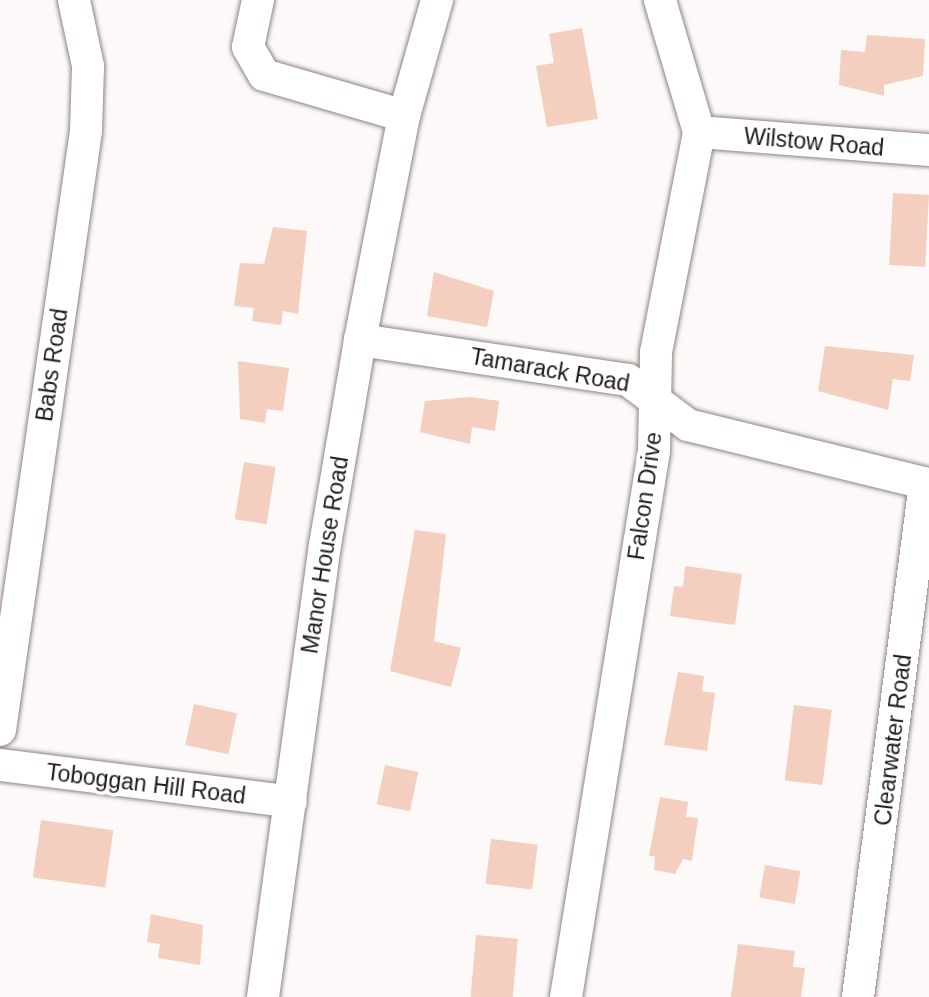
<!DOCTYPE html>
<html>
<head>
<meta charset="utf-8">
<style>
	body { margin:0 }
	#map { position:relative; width:929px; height:997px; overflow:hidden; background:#fdf9f8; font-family:Arial,sans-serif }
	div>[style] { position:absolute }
	.building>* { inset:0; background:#f4cebf; transform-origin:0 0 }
	.roads { filter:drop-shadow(0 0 2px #8e8481) drop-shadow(0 0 2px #8e8481) }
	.minor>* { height:32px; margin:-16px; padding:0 16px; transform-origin:16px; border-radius:16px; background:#fff }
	span { translate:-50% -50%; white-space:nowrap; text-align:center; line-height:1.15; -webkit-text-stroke:7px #fff; paint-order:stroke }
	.street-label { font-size:23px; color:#1f1b1a }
</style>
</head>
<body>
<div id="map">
	<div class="building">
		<i style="clip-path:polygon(582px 28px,598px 119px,547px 127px,536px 66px,554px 63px,549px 34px)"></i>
		<i style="clip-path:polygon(867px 35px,925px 39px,923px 76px,884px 85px,884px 96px,839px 85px,841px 50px,865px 52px)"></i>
		<i style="left:893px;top:193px;width:36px;height:72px;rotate:3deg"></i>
		<i style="clip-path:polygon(273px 227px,307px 231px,298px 314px,283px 311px,281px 325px,252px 321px,254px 308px,234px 306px,240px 263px,264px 264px)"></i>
		<i style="clip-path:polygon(434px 272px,494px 291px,487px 327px,427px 316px)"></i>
		<i style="clip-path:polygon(825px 346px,914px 355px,910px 381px,893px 379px,888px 410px,818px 391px)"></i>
		<i style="clip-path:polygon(238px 361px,289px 368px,283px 411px,267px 409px,265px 423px,240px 419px)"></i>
		<i style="clip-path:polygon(471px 397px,499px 401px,495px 431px,472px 427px,470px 444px,420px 432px,425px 401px)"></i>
		<i style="left:244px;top:462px;width:32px;height:58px;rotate:9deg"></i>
		<i style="clip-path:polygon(415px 530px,446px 534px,434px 641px,461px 648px,451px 687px,390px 671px)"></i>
		<i style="clip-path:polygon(685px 566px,742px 574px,735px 625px,670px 616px,674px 586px,683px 587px)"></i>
		<i style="clip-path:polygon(678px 672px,704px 676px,702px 691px,715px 693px,707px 751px,664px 745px)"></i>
		<i style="left:194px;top:704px;width:44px;height:42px;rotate:12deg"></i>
		<i style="left:794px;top:705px;width:38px;height:76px;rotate:7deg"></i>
		<i style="left:385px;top:765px;width:34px;height:40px;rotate:12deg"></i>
		<i style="clip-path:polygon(660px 797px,688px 802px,686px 817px,698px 818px,692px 861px,683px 859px,675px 874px,654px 870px,655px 856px,649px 856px)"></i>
		<i style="left:41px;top:820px;width:73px;height:58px;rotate:8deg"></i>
		<i style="left:491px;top:839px;width:47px;height:45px;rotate:7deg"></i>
		<i style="left:765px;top:865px;width:36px;height:33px;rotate:10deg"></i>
		<i style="clip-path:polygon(151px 914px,203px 925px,200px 965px,158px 958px,160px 944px,147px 942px)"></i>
		<i style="left:476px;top:935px;width:42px;height:62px;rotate:5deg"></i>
		<i style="clip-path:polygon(738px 944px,795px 951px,793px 967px,805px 968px,801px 997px,731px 997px)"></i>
	</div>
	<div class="roads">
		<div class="minor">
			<i style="left:258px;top:0;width:48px;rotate:102deg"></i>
			<i style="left:248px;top:47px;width:32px;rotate:60deg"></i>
			<i style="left:264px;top:75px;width:146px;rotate:16.3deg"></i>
			<i style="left:699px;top:132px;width:231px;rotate:4.5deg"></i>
			<i style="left:360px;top:340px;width:271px;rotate:8.5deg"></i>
			<i style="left:628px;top:380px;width:75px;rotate:36.9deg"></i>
			<i style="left:688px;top:425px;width:248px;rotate:13.8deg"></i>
			<i style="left:0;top:730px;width:605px;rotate:-81.83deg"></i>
			<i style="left:86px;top:131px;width:65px;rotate:-88.2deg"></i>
			<i style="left:88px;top:66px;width:67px;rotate:-102deg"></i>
			<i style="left:0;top:765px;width:293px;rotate:7.2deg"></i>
			<i style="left:263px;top:997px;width:456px;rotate:-82.2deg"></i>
			<i style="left:325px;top:545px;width:208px;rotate:-80.3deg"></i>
			<i style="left:360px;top:340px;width:228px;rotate:-78.9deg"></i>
			<i style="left:404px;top:116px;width:121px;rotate:-74.1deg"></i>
			<i style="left:566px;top:997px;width:553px;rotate:-80.84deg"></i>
			<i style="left:654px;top:451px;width:99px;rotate:-88.8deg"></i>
			<i style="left:656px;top:352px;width:224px;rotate:-78.9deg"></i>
			<i style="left:699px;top:132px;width:138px;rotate:-106.5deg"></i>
			<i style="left:858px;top:997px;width:518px;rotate:-82.57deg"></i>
		</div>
	</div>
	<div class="street-label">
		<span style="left:814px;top:142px;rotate:5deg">Wilstow Road</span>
		<span style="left:52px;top:365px;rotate:-82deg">Babs Road</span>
		<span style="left:550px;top:370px;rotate:10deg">Tamarack Road</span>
		<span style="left:645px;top:496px;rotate:-82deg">Falcon Drive</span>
		<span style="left:325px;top:555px;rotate:-81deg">Manor House Road</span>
		<span style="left:893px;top:740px;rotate:-83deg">Clearwater Road</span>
		<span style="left:146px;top:784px;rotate:7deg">Toboggan Hill Road</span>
	</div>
</div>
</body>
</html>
